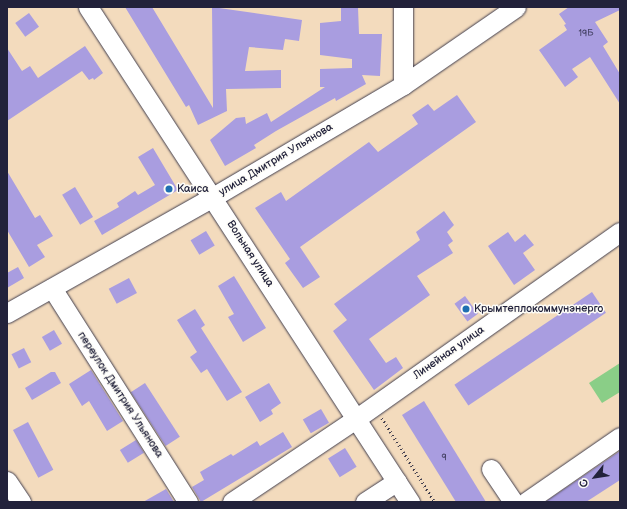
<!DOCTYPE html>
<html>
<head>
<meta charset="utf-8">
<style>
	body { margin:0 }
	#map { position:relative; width:627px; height:509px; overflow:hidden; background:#f3dbbd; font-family:"Balsamiq Sans",sans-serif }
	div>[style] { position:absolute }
	.green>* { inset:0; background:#8ace87 }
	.building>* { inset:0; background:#a99de0; transform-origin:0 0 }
	.path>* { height:2.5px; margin-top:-1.25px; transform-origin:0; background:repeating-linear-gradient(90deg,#413e4e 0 1px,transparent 0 4px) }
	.roads { filter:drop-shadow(0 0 1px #413e4e) drop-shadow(0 0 1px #413e4e) }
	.minor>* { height:19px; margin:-9.5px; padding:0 9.5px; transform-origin:9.5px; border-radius:9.5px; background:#fff }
	.dots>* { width:11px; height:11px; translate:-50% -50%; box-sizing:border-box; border:2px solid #fdfcf7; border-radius:50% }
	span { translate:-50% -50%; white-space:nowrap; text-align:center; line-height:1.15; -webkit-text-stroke:3px #fdfcf7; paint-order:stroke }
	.number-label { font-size:9px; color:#444164 }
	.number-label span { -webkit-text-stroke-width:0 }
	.street-label { font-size:11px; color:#22223b }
	.poi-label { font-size:11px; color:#22223b }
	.left { translate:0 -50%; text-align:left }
	.frame { position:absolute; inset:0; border:8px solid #22223b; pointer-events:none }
	.north { position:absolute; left:575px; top:457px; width:40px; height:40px; -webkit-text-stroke:3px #fdfcf7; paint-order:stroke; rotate:240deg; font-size:11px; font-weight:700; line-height:16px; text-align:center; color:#22223b }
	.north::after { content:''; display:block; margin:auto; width:14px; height:18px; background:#22223b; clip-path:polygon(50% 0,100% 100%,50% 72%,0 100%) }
</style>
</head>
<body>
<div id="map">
	<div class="green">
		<i style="clip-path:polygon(620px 363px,620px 392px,602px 403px,589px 383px)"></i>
	</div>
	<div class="building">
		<i style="clip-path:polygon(125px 7px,152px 7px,213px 108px,212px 7px,302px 20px,299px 41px,285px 39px,283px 50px,249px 47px,245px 71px,281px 70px,281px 88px,226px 89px,227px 111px,198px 125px,189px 105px,186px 107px)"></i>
		<i style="clip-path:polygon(341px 7px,358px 7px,359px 34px,382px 34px,380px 76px,362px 75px,366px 84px,336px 101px,335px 98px,276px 131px,254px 145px,256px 148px,225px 166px,210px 140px,236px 118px,245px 117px,246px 124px,267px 113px,271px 122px,325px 87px,320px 87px,320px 69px,352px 68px,352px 59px,320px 55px,320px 23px,341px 21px)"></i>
		<i style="clip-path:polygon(569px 7px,620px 7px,620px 10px,595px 22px,608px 42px,603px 46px,620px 74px,620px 104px,590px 57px,572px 69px,578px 77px,565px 87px,539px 50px,567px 30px,564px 25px,566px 24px,559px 14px)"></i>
		<i style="left:29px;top:13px;width:17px;height:17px;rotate:54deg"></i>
		<i style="clip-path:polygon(85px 46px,103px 73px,94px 80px,93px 78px,89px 80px,82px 71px,7px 121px,7px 48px,22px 71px,30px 66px,38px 78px)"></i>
		<i style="clip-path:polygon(457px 95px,476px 122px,300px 247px,320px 277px,303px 288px,285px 263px,290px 259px,255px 208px,281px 192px,286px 201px,369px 142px,378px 152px,418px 124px,412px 115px,428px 104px,434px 111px)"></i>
		<i style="clip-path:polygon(153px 148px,178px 190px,102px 235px,94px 221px,119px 207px,117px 203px,135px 191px,138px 195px,155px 185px,138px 157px)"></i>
		<i style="clip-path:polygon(7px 171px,35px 218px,40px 215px,53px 236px,37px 245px,45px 257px,29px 267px,7px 230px)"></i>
		<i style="left:75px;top:187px;width:35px;height:15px;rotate:59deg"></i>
		<i style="clip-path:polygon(444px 211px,454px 225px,447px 232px,453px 241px,448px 245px,453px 253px,417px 276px,430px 295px,369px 339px,386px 363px,396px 357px,403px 368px,374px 390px,333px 331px,347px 320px,334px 304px,420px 240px,416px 232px)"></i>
		<i style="left:206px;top:231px;width:17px;height:18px;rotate:59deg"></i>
		<i style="clip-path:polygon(508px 232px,515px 242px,525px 234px,534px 245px,523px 253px,535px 270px,514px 285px,488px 246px)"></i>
		<i style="clip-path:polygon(18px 267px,24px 278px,7px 288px,7px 273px)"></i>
		<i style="clip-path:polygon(234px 276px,266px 328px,243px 342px,228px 317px,234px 314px,218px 286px)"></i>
		<i style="left:129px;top:278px;width:17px;height:23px;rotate:62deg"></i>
		<i style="left:592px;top:292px;width:25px;height:166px;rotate:56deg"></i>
		<i style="left:465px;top:296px;width:22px;height:13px;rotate:54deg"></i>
		<i style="clip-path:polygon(195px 309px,205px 325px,201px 328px,242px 392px,227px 401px,207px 369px,201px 373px,190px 357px,197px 352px,177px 320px)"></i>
		<i style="left:54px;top:330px;width:16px;height:14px;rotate:60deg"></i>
		<i style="left:24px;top:348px;width:16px;height:14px;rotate:63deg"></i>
		<i style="clip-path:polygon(91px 370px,123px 421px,107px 431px,89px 401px,82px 406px,69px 384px)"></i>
		<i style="clip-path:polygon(51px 372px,55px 372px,61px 383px,32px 400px,25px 388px)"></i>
		<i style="left:145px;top:383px;width:64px;height:17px;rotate:57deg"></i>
		<i style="clip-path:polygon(269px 383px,281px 403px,271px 410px,273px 414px,260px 422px,245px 397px)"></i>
		<i style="clip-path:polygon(424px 401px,486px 502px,456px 502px,402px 415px)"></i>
		<i style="left:321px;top:409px;width:16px;height:21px;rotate:60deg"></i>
		<i style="left:28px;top:422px;width:54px;height:17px;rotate:62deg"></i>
		<i style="clip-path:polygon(283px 432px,292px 447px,201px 502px,192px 487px,204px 480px,200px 472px,231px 454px,233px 456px,257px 441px,260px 446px)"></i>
		<i style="left:136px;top:440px;width:15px;height:19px;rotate:58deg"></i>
		<i style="left:345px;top:448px;width:22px;height:20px;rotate:58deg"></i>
		<i style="clip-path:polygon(620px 451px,620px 480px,586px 502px,545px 502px)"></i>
		<i style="clip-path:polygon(166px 489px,174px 502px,143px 502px)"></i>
	</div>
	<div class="path">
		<i style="left:382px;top:418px;width:99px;rotate:57.8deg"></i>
	</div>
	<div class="roads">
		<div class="minor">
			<i style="left:88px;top:7px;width:591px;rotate:56.96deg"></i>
			<i style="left:403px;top:85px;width:78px;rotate:-90deg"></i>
			<i style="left:52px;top:288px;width:254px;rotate:57.6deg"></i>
			<i style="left:7px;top:313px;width:236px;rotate:-29.4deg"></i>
			<i style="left:213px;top:197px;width:221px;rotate:-30.5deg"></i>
			<i style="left:403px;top:85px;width:137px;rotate:-34.6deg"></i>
			<i style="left:491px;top:469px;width:40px;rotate:56deg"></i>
			<i style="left:7px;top:481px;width:25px;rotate:56deg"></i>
			<i style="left:232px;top:502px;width:151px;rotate:-33.9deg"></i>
			<i style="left:357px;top:418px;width:322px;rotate:-35.3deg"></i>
			<i style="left:365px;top:502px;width:38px;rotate:-33deg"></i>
			<i style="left:526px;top:502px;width:114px;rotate:-34.7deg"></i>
		</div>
	</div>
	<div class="dots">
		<i style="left:169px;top:189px;background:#1f6fb2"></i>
		<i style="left:466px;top:309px;background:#1f6fb2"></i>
	</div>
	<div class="number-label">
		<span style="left:586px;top:34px">19Б</span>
		<span style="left:444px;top:458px">9</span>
	</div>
	<div class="street-label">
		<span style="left:276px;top:160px;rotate:-31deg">улица Дмитрия Ульянова</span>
		<span style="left:250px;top:254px;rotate:57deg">Вольная улица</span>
		<span style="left:449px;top:353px;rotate:-35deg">Линейная улица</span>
		<span style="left:120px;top:395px;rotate:57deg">переулок Дмитрия Ульянова</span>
	</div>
	<div class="poi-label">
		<span class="left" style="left:177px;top:189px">Каиса</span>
		<span class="left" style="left:474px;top:309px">Крымтеплокоммунэнерго</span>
	</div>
	<div class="frame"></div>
	<div class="north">С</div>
</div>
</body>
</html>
